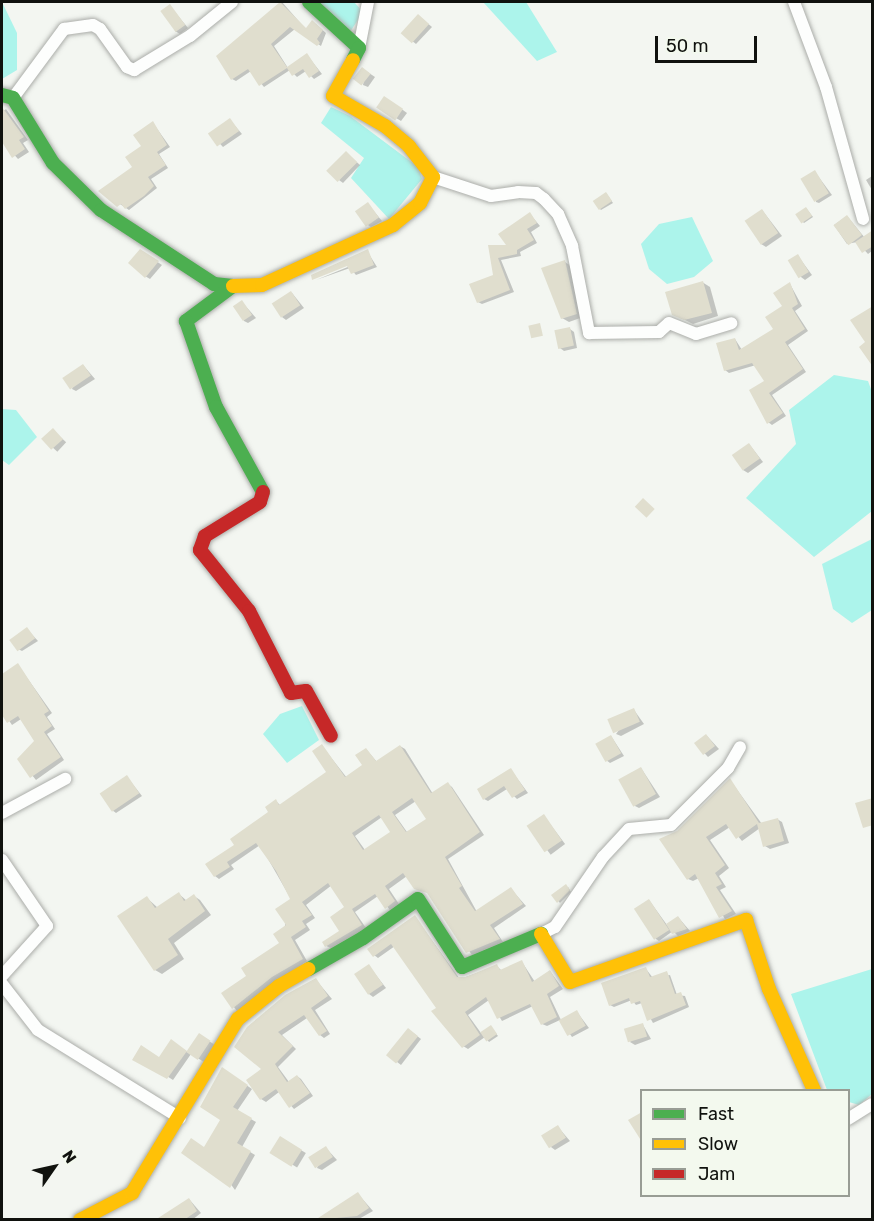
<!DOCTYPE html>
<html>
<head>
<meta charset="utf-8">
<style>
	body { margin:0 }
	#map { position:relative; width:874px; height:1221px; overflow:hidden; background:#f3f6f1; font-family:Rubik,sans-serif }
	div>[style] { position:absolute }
	.water>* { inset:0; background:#acf4eb }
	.shadow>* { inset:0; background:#0003; transform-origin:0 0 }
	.building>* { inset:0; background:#e0dece; transform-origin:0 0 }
	.roads { filter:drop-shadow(0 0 2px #abada9) drop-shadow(0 0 2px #abada9) }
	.street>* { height:12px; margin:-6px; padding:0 6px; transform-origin:6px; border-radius:6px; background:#fdfefd }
	.fast>* { height:14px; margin:-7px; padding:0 7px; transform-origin:7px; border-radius:7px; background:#4caf50 }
	.slow>* { height:14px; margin:-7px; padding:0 7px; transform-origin:7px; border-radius:7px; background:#ffc107 }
	.jam>* { height:14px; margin:-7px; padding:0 7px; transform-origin:7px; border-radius:7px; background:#c62828 }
	span { translate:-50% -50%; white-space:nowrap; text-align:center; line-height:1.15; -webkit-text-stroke:4.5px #f3f9ee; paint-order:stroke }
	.frame { position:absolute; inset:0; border:3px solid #10120e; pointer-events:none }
	.legend { position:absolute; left:640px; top:1089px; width:210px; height:108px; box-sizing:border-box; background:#f3f9ee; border:2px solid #989d94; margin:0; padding:8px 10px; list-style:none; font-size:18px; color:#10120e }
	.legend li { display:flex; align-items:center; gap:12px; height:30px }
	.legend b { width:30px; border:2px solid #989d94 }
	.north { position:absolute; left:24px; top:1137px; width:60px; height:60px; -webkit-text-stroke:4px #f3f9ee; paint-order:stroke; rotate:56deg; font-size:16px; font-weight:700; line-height:24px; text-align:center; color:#10120e }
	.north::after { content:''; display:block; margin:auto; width:21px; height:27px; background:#10120e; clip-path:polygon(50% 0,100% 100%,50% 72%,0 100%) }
	.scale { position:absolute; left:655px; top:36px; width:102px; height:27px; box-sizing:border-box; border:3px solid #10120e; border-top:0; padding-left:8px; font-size:18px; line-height:21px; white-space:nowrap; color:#10120e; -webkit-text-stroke:4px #f3f9ee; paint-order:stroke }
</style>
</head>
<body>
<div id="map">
	<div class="water">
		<i style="clip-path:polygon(2px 2px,17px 33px,17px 70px,2px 79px)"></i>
		<i style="clip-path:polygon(311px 2px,354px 2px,363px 12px,350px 32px)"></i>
		<i style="clip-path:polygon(483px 2px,526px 2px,557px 52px,537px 61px)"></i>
		<i style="clip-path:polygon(331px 107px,350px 116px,418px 167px,422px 179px,389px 219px,351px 178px,364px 158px,321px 123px)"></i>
		<i style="clip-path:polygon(692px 217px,713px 261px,694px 277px,667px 284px,649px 269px,641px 244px,659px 224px)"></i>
		<i style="clip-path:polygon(834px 375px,868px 381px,872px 392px,872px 511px,814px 557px,746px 498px,796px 444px,789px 410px)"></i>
		<i style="clip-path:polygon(2px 409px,16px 410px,37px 437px,9px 465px,2px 460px)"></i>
		<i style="clip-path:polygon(872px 539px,872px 610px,852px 623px,833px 609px,822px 564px)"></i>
		<i style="clip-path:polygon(302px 706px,319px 740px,287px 763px,263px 734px,280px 714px)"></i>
		<i style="clip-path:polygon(872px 969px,872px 1094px,859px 1105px,849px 1102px,848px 1090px,827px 1090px,791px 994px)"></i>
	</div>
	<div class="shadow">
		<i style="clip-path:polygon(282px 2px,310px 34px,316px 24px,326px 33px,321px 46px,295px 29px,274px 46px,288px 68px,307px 55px,322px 74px,314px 79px,306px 71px,297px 77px,290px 70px,264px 87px,251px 71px,236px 81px,232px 79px,218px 56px)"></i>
		<i style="clip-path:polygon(170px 6px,188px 28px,180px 34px,175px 31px)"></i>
		<i style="clip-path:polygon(419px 16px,432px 27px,416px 44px,402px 33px)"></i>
		<i style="clip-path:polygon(366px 71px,375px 77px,368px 87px,363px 85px)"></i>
		<i style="clip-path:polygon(389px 100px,407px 113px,401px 121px,378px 107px)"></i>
		<i style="clip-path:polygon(6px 109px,28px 140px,23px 143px,29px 152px,18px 159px,2px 141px,2px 112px)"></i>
		<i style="clip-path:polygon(230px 120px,242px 134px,223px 147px,210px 133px)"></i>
		<i style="clip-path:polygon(153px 123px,170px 147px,159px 154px,168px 168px,151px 179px,157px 188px,129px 210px,100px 191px,135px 168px)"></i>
		<i style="clip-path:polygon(350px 156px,360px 165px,343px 183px,339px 180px)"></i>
		<i style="clip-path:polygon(815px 172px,832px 195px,819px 203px,816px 202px)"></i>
		<i style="clip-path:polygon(872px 176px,872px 190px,866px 180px)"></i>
		<i style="clip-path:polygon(606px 193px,613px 203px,601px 210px,599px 208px)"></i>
		<i style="clip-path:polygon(368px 204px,382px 221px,371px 227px,366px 224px)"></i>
		<i style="clip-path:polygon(806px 208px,813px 217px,804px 223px,803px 222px)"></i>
		<i style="clip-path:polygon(762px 210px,782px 236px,766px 247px,761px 244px)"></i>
		<i style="clip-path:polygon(530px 214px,540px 226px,531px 232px,537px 243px,520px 252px,521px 256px,501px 260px,514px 292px,482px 304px,478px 302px,494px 276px,489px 247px,508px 247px)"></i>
		<i style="clip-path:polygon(847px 216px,865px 238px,872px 235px,872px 251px,868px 254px,857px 242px,847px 244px,834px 225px)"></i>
		<i style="clip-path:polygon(141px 251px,162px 265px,150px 279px,145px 276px)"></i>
		<i style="clip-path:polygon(367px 251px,377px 267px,356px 275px,350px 268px,316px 280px,355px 264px)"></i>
		<i style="clip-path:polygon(798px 256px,812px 275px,805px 280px,801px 277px)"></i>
		<i style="clip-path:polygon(565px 262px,571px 266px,583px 317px,569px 322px,562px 318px)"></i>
		<i style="clip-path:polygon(702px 282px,710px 287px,718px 316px,693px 324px,673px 314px)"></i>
		<i style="clip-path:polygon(790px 284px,802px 306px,795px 311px,808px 331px,788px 345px,806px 372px,772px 395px,786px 416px,772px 425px,768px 422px,766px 381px,756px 365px,729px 373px,725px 370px,735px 339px,742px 350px,775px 329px)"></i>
		<i style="clip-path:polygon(292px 293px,304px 308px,286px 320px,282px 317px)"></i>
		<i style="clip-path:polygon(242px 302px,256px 318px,248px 323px,244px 321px)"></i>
		<i style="clip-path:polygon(570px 329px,574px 332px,577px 348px,564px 351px,560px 348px)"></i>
		<i style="clip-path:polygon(83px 365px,95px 379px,76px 391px,72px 389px)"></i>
		<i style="left:53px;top:430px;width:18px;height:13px;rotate:43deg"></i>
		<i style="clip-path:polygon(749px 444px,763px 462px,748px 473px,743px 470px)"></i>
		<i style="clip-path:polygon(27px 629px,38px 641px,22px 651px,18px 649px)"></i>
		<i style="clip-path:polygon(18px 665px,52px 713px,47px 717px,55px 729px,47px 734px,64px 760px,36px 780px,19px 759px,36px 741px,21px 719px,12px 725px,2px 710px,2px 676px)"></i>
		<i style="clip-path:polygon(634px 710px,644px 724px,621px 736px,616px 734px)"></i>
		<i style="clip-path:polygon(611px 736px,624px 756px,610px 763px,606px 760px)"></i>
		<i style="clip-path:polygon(707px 736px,719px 749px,708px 757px,696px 744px)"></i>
		<i style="clip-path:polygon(evenodd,322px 746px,347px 778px,365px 766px,366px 749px,377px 762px,400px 746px,405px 749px,433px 794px,448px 784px,452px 787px,484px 835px,448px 859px,477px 912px,511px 889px,526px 906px,494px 928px,503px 942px,472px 955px,430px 894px,407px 876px,389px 889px,399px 904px,390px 910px,378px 896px,355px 912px,366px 928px,331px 948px,326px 946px,341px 931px,346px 908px,332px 885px,306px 905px,315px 918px,306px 924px,310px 930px,295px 940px,307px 961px,237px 1011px,223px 993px,248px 977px,281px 943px,291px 899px,260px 845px,231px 865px,234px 869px,219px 879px,215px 876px,236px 845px,270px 812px,276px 801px,281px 806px,328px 773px,322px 746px,416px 801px,428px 819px,407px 832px,395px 815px,416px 801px,322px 746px,382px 817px,392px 832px,365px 850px,355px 836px,382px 817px)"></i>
		<i style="clip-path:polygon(641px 768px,660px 797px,639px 808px,635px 806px)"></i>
		<i style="clip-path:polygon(511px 770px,528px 793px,517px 799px,507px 789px,488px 801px,484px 799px)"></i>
		<i style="clip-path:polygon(127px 777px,142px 796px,116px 813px,112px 810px)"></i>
		<i style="clip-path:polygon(730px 780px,762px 824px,777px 819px,782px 822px,789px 843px,770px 849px,765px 846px,760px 828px,742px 841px,730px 827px,710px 840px,729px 868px,719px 876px,726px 887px,720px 890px,736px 914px,725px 919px,699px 878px,693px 881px,688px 879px,678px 832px)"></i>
		<i style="left:544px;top:816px;width:35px;height:18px;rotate:53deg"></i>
		<i style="clip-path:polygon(568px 887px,571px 892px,560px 903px,553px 895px)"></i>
		<i style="clip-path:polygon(179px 894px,187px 901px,194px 896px,200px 900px,211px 915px,174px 943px,184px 959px,162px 974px,155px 970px,147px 898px,158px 908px)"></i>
		<i style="clip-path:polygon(649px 900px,667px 925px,678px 917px,690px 931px,678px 936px,673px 931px,659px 941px,656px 939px)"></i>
		<i style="clip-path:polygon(415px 917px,460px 979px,497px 966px,502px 971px,522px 962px,535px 982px,550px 971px,563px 989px,550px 997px,561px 1020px,577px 1012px,589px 1028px,572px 1037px,560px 1020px,547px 1026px,542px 1024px,533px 1006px,502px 1021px,489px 1000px,468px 1015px,481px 1033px,491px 1027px,498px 1036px,489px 1042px,485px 1037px,468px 1049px,463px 1046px,395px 946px,378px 958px,374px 955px)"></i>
		<i style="clip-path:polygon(369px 966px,386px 988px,373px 997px,369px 994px)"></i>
		<i style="clip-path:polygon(646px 969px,653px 978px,670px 975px,677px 995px,685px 996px,689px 1007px,653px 1023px,642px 1003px,636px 1005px,632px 1000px,614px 1007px,610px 1005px)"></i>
		<i style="clip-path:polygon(316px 980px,332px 999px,315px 1010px,330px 1034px,324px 1038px,320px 1035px,307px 1018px,282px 1035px,296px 1049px,278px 1067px,289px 1082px,297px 1076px,301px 1079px,313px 1096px,294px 1109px,279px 1092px,266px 1102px,261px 1099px,264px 1070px,236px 1046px)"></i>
		<i style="clip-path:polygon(643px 1025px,651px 1039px,635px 1045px,630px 1042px)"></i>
		<i style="clip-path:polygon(412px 1032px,421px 1039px,401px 1065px,388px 1055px)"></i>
		<i style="clip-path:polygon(200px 1035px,215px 1045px,204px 1062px,191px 1054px,173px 1080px,151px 1066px,176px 1044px,189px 1053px)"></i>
		<i style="clip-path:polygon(227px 1072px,252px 1089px,237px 1111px,256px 1122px,242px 1147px,255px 1155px,235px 1190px,204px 1148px,222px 1120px)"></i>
		<i style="clip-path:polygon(558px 1127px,570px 1141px,555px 1150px,551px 1147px)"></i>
		<i style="left:281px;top:1138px;width:29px;height:17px;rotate:31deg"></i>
		<i style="clip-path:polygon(326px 1148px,337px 1160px,322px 1170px,317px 1168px)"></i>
		<i style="clip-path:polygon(358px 1194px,373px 1211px,357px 1220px,330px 1220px,326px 1214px)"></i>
		<i style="clip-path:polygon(189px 1199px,201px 1213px,192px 1220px,171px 1220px)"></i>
	</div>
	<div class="building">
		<i style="clip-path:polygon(280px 2px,306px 28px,312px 20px,323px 30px,317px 39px,320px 43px,317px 46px,290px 27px,271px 44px,287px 67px,307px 53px,319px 71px,309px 78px,303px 69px,292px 76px,287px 68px,259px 86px,248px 69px,231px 80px,216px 56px)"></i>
		<i style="left:170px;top:4px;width:26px;height:12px;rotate:54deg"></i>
		<i style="left:418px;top:14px;width:15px;height:26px;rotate:42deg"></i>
		<i style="left:362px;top:67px;width:11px;height:15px;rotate:38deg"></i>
		<i style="left:384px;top:96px;width:23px;height:14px;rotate:34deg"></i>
		<i style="clip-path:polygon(2px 107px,24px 137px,19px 140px,25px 149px,12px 158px,2px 142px)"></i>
		<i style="left:230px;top:118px;width:16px;height:27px;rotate:55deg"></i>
		<i style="clip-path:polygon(153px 121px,167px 145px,157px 152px,166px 165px,148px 177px,154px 186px,144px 196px,125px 209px,121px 204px,117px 207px,98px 191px,132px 167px,125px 157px,141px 146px,133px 135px)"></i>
		<i style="left:346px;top:151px;width:16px;height:28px;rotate:45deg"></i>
		<i style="left:815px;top:170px;width:27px;height:17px;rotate:59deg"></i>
		<i style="left:606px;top:192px;width:11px;height:16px;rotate:56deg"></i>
		<i style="left:368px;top:202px;width:19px;height:16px;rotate:55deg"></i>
		<i style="left:806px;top:207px;width:11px;height:13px;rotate:56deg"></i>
		<i style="left:762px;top:209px;width:29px;height:21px;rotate:56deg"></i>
		<i style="clip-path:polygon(530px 212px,537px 223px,527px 229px,534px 240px,517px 250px,517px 254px,498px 258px,510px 290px,477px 303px,469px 284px,493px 275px,488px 245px,506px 245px,498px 234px)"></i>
		<i style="left:847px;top:215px;width:25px;height:17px;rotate:53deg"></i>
		<i style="clip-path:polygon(873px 230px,873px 246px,862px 253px,855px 242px)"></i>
		<i style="clip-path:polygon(140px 249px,159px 261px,145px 278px,128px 263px)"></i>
		<i style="clip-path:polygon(368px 249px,374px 265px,351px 274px,347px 266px,312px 280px,311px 275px)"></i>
		<i style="left:798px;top:254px;width:21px;height:12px;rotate:59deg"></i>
		<i style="clip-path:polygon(565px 260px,577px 314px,561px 319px,541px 268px)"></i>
		<i style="clip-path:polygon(703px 281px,712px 313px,684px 320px,672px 315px,665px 292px)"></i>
		<i style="clip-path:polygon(790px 282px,798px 304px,792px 308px,805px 329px,785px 342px,803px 369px,769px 393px,783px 413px,767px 424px,749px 390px,764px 381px,752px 363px,724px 371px,716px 343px,735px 338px,739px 350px,773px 329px,765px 317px,782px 306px,773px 293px)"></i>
		<i style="left:291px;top:291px;width:17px;height:23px;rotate:57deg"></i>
		<i style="left:242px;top:300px;width:18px;height:11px;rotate:56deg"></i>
		<i style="clip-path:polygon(873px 306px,873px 367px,859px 347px,865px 342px,850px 320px)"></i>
		<i style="left:540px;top:323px;width:13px;height:12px;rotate:77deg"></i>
		<i style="left:570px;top:327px;width:19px;height:16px;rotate:78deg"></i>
		<i style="left:83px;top:364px;width:14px;height:25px;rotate:56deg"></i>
		<i style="left:53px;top:428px;width:15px;height:16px;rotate:48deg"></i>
		<i style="left:749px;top:443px;width:19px;height:21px;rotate:55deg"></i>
		<i style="left:643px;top:498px;width:16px;height:12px;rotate:43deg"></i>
		<i style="left:27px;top:627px;width:14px;height:22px;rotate:54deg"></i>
		<i style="clip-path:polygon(18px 663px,49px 711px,44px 714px,52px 726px,44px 732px,61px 757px,30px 778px,17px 759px,34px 741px,18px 716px,7px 723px,2px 715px,2px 674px)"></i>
		<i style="left:634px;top:708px;width:15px;height:29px;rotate:67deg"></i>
		<i style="left:706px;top:734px;width:15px;height:15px;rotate:53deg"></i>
		<i style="left:611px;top:735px;width:21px;height:18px;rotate:61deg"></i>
		<i style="clip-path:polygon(evenodd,322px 744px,345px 777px,362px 765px,355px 755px,366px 748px,376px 761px,400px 745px,431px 793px,448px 782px,480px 832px,445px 857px,462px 886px,459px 888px,475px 911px,511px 887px,523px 904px,490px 925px,500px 939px,466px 953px,427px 893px,414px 889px,403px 873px,385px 886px,395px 901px,385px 909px,375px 894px,352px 909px,362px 925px,325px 947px,322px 942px,339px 931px,330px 917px,344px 907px,328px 883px,302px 902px,312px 915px,302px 921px,306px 927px,291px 937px,303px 959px,272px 977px,232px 1009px,221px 993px,246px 976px,241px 968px,279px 943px,273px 934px,286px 925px,275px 909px,290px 899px,276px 871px,256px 843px,227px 862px,230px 867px,214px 877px,205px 864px,234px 845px,230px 839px,268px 812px,265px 807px,276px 799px,279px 805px,326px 772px,312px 751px,322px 744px,412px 798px,426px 819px,406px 832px,392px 812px,412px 798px,322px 744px,379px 815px,390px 832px,363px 850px,352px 833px,379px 815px)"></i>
		<i style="left:641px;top:767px;width:31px;height:26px;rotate:61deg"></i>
		<i style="clip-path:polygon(511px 768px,525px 790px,512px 798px,504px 786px,483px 800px,477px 789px)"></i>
		<i style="left:127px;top:775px;width:22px;height:33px;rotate:56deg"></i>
		<i style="clip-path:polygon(730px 778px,759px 823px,778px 818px,784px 841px,763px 847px,757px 824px,736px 839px,726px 824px,706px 837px,725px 865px,715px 873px,722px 884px,716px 887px,732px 911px,719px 918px,695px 874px,687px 880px,659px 839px,677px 831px)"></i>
		<i style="clip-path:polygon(873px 798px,873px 825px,863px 828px,855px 803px)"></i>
		<i style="left:544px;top:814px;width:32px;height:21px;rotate:56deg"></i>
		<i style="clip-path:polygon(566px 884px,570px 890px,557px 903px,551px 895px)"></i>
		<i style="clip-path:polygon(179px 892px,184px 901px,194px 894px,205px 911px,168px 939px,178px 955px,154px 971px,117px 916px,147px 896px,155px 908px)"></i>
		<i style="left:649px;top:899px;width:37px;height:18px;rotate:57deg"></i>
		<i style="clip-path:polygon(415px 915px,457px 977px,466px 977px,497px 964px,500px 970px,522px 960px,532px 982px,550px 970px,559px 986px,547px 994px,557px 1017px,541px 1025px,530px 1004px,497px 1019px,486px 997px,465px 1012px,480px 1035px,462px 1048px,431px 1011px,436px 1008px,391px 944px,373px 957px,367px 949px)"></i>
		<i style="clip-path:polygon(678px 916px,687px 929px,672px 934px,666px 924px)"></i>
		<i style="left:369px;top:964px;width:25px;height:18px;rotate:56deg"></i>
		<i style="clip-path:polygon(646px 967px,650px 977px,667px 971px,675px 994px,681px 992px,686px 1005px,647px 1021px,640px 1001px,631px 1004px,629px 998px,609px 1006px,601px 983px)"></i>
		<i style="clip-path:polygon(316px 978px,328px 996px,311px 1008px,327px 1031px,319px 1036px,304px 1015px,278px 1032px,293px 1046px,275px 1064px,287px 1082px,297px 1075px,310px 1093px,289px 1108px,276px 1089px,260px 1100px,246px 1080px,261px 1069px,234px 1047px,247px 1027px,285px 995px)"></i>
		<i style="left:577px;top:1010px;width:18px;height:21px;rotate:61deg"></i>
		<i style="left:643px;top:1023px;width:14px;height:20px;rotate:73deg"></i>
		<i style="left:491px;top:1025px;width:11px;height:13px;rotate:56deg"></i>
		<i style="left:408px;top:1028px;width:13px;height:35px;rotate:39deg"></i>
		<i style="left:199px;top:1033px;width:14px;height:23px;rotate:34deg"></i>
		<i style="clip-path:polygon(171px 1039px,187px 1051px,167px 1079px,132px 1060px,141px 1045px,159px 1057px)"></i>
		<i style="clip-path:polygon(222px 1067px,248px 1085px,233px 1107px,252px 1118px,237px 1143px,251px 1151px,230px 1188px,181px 1153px,191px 1138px,204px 1147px,220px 1120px,200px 1107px)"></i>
		<i style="clip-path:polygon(642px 1112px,642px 1142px,628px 1120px)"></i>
		<i style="left:558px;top:1125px;width:15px;height:20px;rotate:58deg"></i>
		<i style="left:280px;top:1136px;width:26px;height:20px;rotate:32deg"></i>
		<i style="left:326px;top:1146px;width:13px;height:21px;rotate:58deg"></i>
		<i style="clip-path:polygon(358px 1192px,369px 1208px,357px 1216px,315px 1220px)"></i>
		<i style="clip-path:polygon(189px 1198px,197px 1211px,184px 1220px,155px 1220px)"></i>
	</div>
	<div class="roads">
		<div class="street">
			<i style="left:794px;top:2px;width:91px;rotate:69.4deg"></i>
			<i style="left:826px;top:87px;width:137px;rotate:74.3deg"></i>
			<i style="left:359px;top:48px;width:47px;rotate:-78.9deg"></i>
			<i style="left:13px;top:98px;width:86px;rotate:-53.5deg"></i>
			<i style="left:64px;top:29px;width:29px;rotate:-8deg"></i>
			<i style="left:93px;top:25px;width:8px;rotate:30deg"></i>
			<i style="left:100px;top:29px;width:47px;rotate:54.6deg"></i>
			<i style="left:127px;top:67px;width:8px;rotate:23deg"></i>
			<i style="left:134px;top:70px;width:66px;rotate:-31.3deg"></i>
			<i style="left:190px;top:36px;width:54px;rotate:-39deg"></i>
			<i style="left:433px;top:177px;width:61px;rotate:18.1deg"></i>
			<i style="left:491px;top:196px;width:27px;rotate:-8deg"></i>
			<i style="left:518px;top:192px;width:18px;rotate:3deg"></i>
			<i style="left:536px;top:193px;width:10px;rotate:37deg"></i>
			<i style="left:544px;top:199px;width:21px;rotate:47deg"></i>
			<i style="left:558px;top:214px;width:35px;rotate:66deg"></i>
			<i style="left:572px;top:246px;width:89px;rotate:78.9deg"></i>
			<i style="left:589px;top:333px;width:70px;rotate:-0.8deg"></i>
			<i style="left:659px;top:332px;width:13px;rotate:-42deg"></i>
			<i style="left:669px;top:323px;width:29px;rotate:22deg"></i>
			<i style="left:696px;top:334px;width:37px;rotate:-17deg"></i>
			<i style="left:2px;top:813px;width:72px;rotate:-28.4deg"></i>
			<i style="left:2px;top:860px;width:80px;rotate:55.7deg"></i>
			<i style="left:47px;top:926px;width:67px;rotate:132deg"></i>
			<i style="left:543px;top:933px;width:13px;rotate:-27deg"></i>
			<i style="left:555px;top:927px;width:85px;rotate:-55.6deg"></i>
			<i style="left:603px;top:857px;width:38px;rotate:-47deg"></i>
			<i style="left:629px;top:829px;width:42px;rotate:-5.4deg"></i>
			<i style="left:671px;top:825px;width:81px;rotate:-45deg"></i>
			<i style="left:728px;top:768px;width:24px;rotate:-60deg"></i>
			<i style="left:2px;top:984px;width:58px;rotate:52deg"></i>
			<i style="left:38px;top:1030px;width:167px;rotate:31.8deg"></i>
			<i style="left:848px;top:1119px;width:28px;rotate:-32deg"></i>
		</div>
		<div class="fast">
			<i style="left:309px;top:2px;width:68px;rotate:42.6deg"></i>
			<i style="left:359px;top:48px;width:13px;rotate:117deg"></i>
			<i style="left:2px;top:95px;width:11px;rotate:15deg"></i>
			<i style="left:13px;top:98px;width:76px;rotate:58.4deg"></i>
			<i style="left:53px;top:163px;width:67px;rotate:44.4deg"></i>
			<i style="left:101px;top:210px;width:135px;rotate:33.2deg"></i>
			<i style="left:214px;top:284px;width:19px;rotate:6deg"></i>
			<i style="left:233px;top:286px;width:59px;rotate:143.3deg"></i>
			<i style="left:186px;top:321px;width:91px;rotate:70.8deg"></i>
			<i style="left:216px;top:407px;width:97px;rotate:61.1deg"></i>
			<i style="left:309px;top:969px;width:62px;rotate:-29.9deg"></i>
			<i style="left:363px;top:938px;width:67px;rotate:-35.3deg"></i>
			<i style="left:418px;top:899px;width:81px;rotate:57.1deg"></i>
			<i style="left:462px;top:967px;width:86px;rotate:-22.7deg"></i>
		</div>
		<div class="slow">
			<i style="left:233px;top:286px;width:29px;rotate:-2deg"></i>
			<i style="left:262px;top:285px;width:144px;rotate:-24.6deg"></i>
			<i style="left:393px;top:225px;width:35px;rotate:-39deg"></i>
			<i style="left:420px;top:203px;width:29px;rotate:-63deg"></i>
			<i style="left:433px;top:177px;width:39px;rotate:-128deg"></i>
			<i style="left:409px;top:146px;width:31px;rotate:-140deg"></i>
			<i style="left:385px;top:126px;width:60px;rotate:-150deg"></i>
			<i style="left:333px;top:96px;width:41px;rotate:-60.9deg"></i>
			<i style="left:541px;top:934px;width:56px;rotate:58.9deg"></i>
			<i style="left:570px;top:982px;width:187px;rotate:-19.4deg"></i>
			<i style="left:746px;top:920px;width:73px;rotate:71.6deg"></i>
			<i style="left:769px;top:989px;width:111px;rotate:66deg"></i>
			<i style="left:80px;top:1220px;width:59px;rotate:-27.4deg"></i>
			<i style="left:132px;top:1193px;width:204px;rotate:-58.7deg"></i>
			<i style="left:238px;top:1019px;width:53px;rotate:-38.8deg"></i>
			<i style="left:279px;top:986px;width:34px;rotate:-30deg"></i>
		</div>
		<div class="jam">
			<i style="left:263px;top:492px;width:10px;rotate:107deg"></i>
			<i style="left:260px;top:502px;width:65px;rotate:148.3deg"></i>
			<i style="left:205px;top:536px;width:15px;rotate:110deg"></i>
			<i style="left:200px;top:550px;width:78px;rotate:51.2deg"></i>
			<i style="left:249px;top:611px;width:92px;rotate:62.9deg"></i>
			<i style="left:291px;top:693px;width:15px;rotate:-8deg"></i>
			<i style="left:306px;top:691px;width:51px;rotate:60.9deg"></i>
		</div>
	</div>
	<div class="frame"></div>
	<ul class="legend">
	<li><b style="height:8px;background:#4caf50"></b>Fast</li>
	<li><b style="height:8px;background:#ffc107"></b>Slow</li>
	<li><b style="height:8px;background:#c62828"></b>Jam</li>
	</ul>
	<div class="north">N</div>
	<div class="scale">50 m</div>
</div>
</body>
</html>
